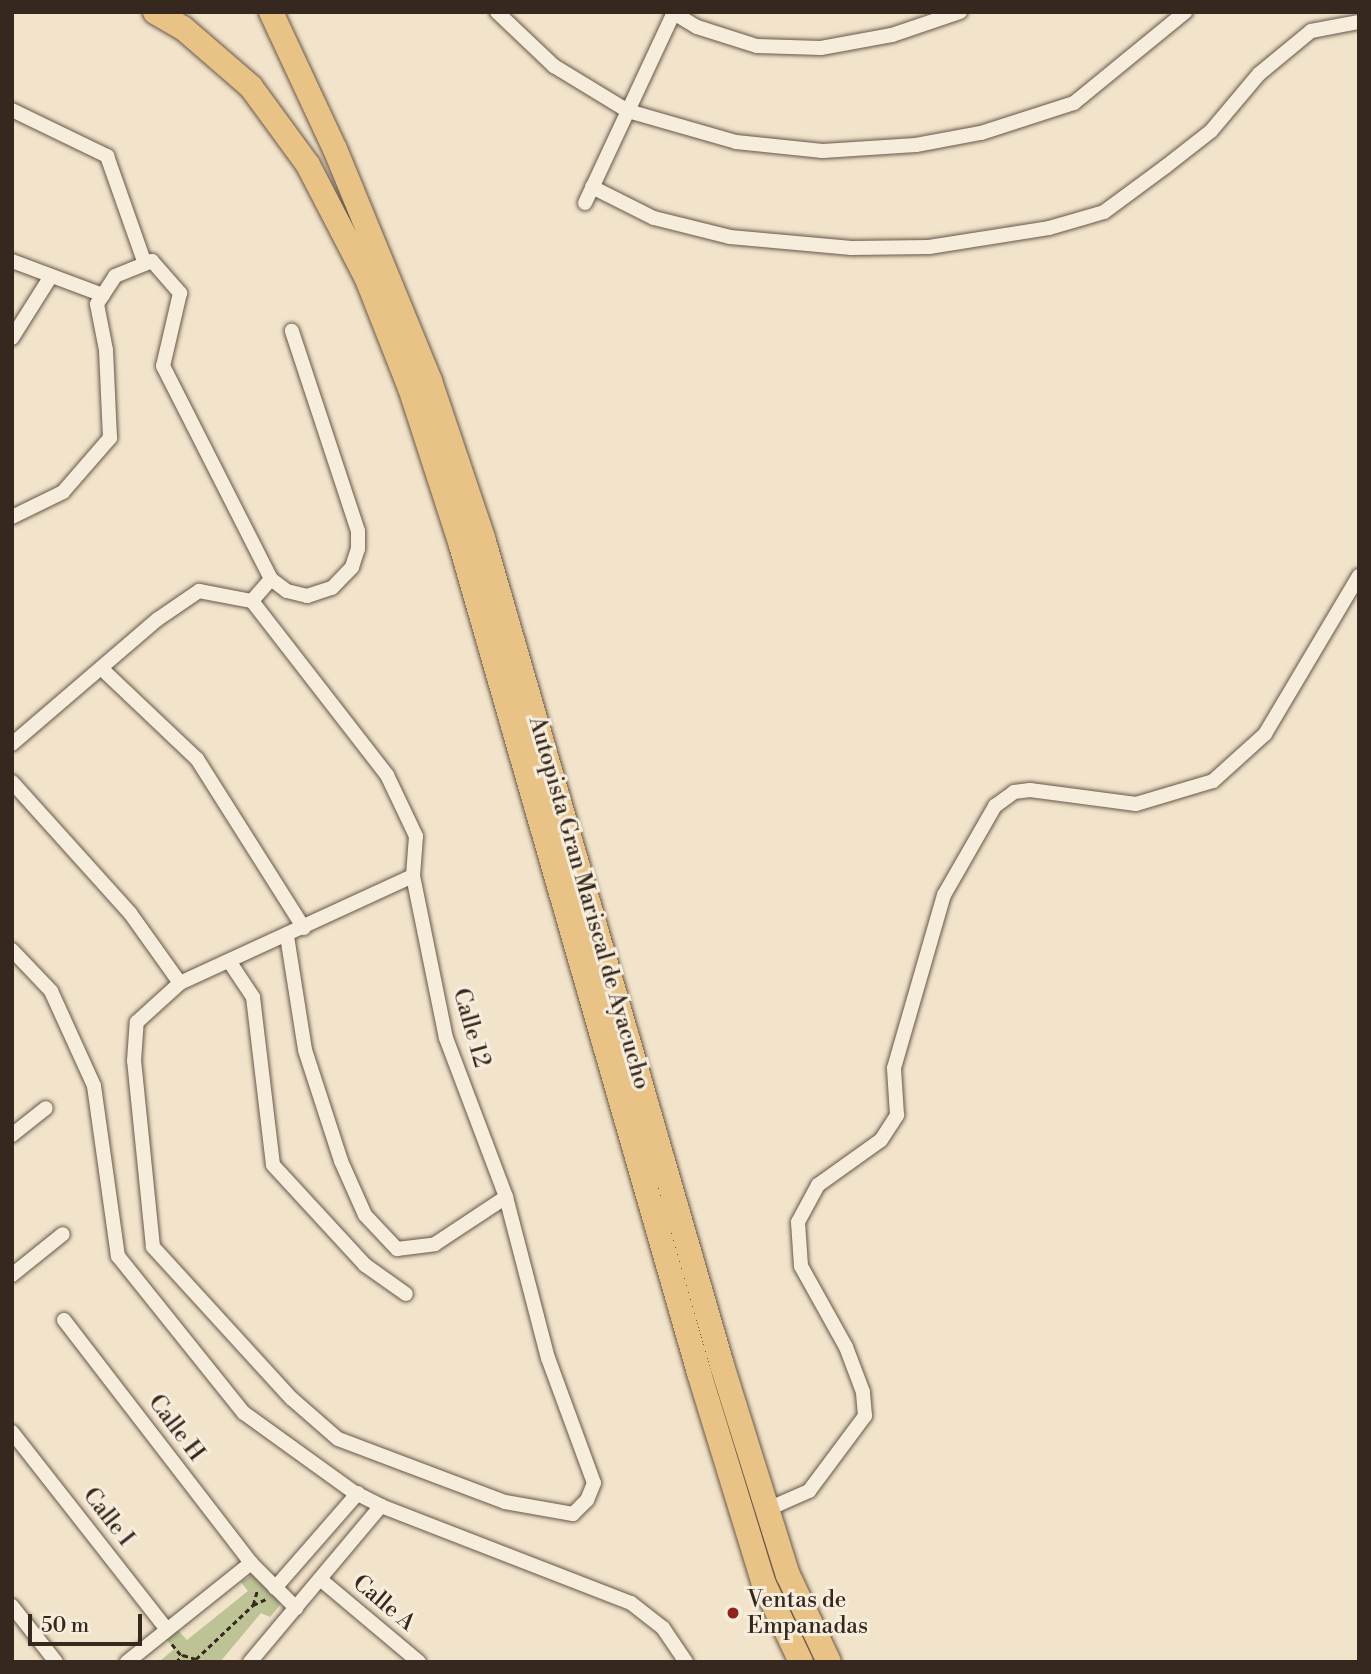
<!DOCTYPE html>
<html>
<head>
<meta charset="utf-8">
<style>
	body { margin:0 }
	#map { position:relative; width:1371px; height:1674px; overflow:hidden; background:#f2e4ca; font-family:"Libre Bodoni",serif }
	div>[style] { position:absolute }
	.green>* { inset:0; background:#bdc395 }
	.path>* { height:2.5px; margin-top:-1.25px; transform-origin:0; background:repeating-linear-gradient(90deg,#37281f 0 5px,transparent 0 8.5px) }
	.roads { filter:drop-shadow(0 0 2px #66574a) drop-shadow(0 0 2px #66574a) }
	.minor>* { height:14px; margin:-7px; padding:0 7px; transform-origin:7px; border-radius:7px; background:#f7eddd }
	.trunk>* { height:24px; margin:-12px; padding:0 12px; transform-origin:12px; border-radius:12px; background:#e9c285 }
	.dots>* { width:19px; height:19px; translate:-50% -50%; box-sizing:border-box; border:4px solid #f7eddd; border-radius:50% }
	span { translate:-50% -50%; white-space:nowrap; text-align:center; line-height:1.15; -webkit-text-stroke:6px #f7eddd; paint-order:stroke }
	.street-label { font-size:23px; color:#37281f }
	.poi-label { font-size:23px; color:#37281f }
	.left { translate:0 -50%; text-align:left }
	.frame { position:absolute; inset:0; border:14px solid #37281f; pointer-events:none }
	.scale { position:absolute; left:28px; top:1614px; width:114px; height:32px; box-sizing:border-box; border:4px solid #37281f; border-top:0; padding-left:9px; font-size:21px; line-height:24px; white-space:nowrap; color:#37281f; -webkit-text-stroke:5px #f7eddd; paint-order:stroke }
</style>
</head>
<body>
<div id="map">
	<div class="green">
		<i style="clip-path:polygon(254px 1574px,276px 1594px,280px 1605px,270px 1617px,261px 1613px,220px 1662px,159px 1662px,174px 1649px,166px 1639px,177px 1629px,187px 1640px,248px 1591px,241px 1582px)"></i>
	</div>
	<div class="path">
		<i style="left:253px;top:1605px;width:14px;rotate:-25deg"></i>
		<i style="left:172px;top:1644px;width:14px;rotate:51deg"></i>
		<i style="left:176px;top:1662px;width:10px;rotate:-45deg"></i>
		<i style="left:183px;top:1655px;width:14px;rotate:17deg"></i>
		<i style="left:196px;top:1659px;width:79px;rotate:-43.5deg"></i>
		<i style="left:253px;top:1605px;width:15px;rotate:-74deg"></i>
	</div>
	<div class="roads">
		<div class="minor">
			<i style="left:497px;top:12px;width:79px;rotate:43.5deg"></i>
			<i style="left:554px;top:66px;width:87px;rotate:31.3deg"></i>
			<i style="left:628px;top:111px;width:112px;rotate:16deg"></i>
			<i style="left:736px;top:142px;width:87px;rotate:5.9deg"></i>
			<i style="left:823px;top:151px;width:93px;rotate:-3.7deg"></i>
			<i style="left:916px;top:145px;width:66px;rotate:-10.5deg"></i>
			<i style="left:981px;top:133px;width:98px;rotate:-17.9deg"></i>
			<i style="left:1074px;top:103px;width:144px;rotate:-39.3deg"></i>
			<i style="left:672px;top:12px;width:29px;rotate:31deg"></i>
			<i style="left:697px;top:27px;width:63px;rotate:17.6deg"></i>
			<i style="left:757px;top:46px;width:64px;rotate:1.8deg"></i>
			<i style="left:821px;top:48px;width:72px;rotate:-10.4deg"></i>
			<i style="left:892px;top:35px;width:72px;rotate:-18.7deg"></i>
			<i style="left:12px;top:110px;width:106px;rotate:25.8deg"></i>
			<i style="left:107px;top:156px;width:114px;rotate:70.6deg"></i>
			<i style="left:592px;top:187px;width:69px;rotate:26.6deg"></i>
			<i style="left:654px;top:218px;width:78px;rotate:14deg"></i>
			<i style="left:730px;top:237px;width:122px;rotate:5.2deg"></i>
			<i style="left:852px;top:248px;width:77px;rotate:-0.7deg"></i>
			<i style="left:929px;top:247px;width:121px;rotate:-9deg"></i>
			<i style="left:1049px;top:228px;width:57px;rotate:-16.2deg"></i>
			<i style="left:1104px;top:212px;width:76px;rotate:-36.4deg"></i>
			<i style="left:1165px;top:167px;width:58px;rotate:-38deg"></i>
			<i style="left:1211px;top:131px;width:75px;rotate:-49.9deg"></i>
			<i style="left:1259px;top:74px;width:67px;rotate:-39.6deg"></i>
			<i style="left:1311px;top:31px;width:49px;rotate:-10.6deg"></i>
			<i style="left:585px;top:203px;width:211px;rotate:-65deg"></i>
			<i style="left:12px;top:261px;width:97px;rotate:20.5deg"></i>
			<i style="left:12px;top:338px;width:73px;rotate:-57.8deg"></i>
			<i style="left:12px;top:517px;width:57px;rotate:-26.1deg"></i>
			<i style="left:63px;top:492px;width:72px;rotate:-49deg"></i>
			<i style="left:110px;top:438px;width:88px;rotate:-92.6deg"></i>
			<i style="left:106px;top:350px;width:47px;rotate:-101.1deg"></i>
			<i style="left:97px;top:304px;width:33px;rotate:-57deg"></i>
			<i style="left:115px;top:276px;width:40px;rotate:-22deg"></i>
			<i style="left:152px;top:261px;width:43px;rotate:48.8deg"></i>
			<i style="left:180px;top:293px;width:75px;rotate:103.1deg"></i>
			<i style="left:163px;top:366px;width:239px;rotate:63.1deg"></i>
			<i style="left:271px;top:579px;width:29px;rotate:131deg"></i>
			<i style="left:271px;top:579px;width:20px;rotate:37deg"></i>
			<i style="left:287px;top:591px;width:21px;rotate:14deg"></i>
			<i style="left:307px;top:596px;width:26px;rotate:-18deg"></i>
			<i style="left:332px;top:588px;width:29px;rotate:-46deg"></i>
			<i style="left:352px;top:567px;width:19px;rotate:-72deg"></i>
			<i style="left:358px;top:549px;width:18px;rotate:-90deg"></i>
			<i style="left:358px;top:531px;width:211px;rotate:-108.3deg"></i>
			<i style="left:252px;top:601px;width:220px;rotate:52.2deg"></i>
			<i style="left:387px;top:775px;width:68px;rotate:64.6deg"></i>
			<i style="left:416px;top:836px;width:40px;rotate:94.3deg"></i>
			<i style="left:413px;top:876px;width:165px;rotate:78.5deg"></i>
			<i style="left:446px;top:1038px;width:170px;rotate:69.3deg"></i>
			<i style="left:506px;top:1197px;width:166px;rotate:75.4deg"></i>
			<i style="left:548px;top:1358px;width:133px;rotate:69.8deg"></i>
			<i style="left:594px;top:1483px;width:18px;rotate:112deg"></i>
			<i style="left:587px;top:1500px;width:20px;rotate:135deg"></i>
			<i style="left:573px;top:1514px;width:69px;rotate:-170deg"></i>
			<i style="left:505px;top:1502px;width:178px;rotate:-159.3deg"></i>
			<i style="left:338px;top:1439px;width:62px;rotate:-138.9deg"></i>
			<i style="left:291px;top:1398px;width:205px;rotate:-132.4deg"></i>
			<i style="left:153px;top:1247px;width:187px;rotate:-95.8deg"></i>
			<i style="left:134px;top:1061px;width:39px;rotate:-86deg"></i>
			<i style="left:137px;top:1022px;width:58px;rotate:-42.2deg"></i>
			<i style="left:180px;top:983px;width:256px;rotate:-24.7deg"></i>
			<i style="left:102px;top:669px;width:131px;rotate:43.5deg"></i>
			<i style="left:197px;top:759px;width:200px;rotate:57.7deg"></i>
			<i style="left:12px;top:744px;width:192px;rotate:-40.6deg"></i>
			<i style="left:158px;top:619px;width:50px;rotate:-34.3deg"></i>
			<i style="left:199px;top:591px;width:54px;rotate:10.7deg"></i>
			<i style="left:12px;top:782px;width:176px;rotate:48deg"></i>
			<i style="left:130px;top:913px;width:86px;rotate:54.5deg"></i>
			<i style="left:287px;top:936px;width:115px;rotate:81deg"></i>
			<i style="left:305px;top:1050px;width:117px;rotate:72deg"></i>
			<i style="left:341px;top:1161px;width:59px;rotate:66deg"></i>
			<i style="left:365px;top:1215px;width:47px;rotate:46.7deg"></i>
			<i style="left:397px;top:1249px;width:38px;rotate:-7deg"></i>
			<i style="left:435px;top:1244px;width:85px;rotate:-33.5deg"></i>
			<i style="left:12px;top:950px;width:57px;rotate:46.4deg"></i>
			<i style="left:51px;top:991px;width:104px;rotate:65.6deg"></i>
			<i style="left:94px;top:1086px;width:172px;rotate:82deg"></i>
			<i style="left:118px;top:1256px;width:201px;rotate:51.3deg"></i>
			<i style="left:244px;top:1413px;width:133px;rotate:35.8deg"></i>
			<i style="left:352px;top:1491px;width:33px;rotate:27deg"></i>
			<i style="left:381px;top:1506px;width:268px;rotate:21.2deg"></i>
			<i style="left:631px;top:1603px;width:41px;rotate:38deg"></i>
			<i style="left:663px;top:1628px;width:41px;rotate:55.9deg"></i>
			<i style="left:229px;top:961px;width:43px;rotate:56.3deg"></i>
			<i style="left:253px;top:997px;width:169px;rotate:83.2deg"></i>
			<i style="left:273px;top:1165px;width:136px;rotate:47.4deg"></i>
			<i style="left:365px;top:1265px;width:50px;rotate:35.3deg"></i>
			<i style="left:12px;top:1135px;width:43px;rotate:-38.5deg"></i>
			<i style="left:12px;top:1275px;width:65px;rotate:-38.8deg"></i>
			<i style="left:64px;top:1320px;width:307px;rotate:52.4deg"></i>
			<i style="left:12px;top:1432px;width:251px;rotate:51.9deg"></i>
			<i style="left:768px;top:1509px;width:45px;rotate:-23.7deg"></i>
			<i style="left:809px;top:1491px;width:94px;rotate:-53.3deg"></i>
			<i style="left:865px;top:1416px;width:24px;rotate:-95deg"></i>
			<i style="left:863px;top:1392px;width:48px;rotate:-110.7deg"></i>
			<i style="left:846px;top:1347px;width:93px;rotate:-119.1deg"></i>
			<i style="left:801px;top:1266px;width:44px;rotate:-93.9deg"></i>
			<i style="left:798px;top:1222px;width:42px;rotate:-61.6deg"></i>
			<i style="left:818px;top:1185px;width:77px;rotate:-35.5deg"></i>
			<i style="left:881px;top:1140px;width:30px;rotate:-57deg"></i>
			<i style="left:897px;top:1115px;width:47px;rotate:-93.7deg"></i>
			<i style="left:894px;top:1068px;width:180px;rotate:-73.9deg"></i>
			<i style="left:944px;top:895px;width:103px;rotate:-60.2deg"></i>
			<i style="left:995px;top:806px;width:24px;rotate:-36deg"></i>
			<i style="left:1014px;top:792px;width:16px;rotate:-7deg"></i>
			<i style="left:1030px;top:790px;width:107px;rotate:7.5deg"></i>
			<i style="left:1136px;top:804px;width:80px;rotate:-16.6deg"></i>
			<i style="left:1213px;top:781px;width:70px;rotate:-42.1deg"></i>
			<i style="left:1265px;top:734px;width:184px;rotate:-59.3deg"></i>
			<i style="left:320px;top:1579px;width:129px;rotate:40deg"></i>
			<i style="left:275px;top:1588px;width:126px;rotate:-48.9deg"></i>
			<i style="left:12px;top:1606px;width:71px;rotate:51.8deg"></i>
			<i style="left:127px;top:1662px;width:159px;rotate:-38.6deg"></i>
			<i style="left:251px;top:1563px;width:64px;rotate:45deg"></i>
			<i style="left:250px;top:1662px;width:204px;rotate:-50deg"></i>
		</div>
		<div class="trunk">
			<i style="left:155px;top:12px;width:32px;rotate:30deg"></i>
			<i style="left:183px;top:28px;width:90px;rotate:40.9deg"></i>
			<i style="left:251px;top:87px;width:97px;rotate:53.8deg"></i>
			<i style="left:308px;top:165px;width:128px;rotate:62.6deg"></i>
			<i style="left:367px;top:279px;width:117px;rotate:68.5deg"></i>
			<i style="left:410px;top:388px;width:162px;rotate:72deg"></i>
			<i style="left:460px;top:542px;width:865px;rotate:73.95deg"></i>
			<i style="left:699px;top:1373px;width:221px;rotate:72.9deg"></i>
			<i style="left:764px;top:1584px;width:86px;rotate:64.6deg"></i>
			<i style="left:271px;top:12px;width:151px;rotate:65deg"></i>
			<i style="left:335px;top:149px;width:251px;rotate:67.7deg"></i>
			<i style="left:430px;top:381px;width:166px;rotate:71.3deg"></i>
			<i style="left:483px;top:538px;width:861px;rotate:73.88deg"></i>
			<i style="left:722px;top:1365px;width:220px;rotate:72.6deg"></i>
			<i style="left:788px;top:1575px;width:96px;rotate:64.8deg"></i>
		</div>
	</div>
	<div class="dots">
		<i style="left:733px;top:1613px;background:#8f2418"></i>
	</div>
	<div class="street-label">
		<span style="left:589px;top:903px;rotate:74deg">Autopista Gran Mariscal de Ayacucho</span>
		<span style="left:471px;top:1028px;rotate:74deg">Calle 12</span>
		<span style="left:176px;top:1428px;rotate:53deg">Calle H</span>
		<span style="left:108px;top:1517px;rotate:52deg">Calle I</span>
		<span style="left:384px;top:1603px;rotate:40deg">Calle A</span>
	</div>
	<div class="poi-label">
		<span class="left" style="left:747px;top:1613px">Ventas de<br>Empanadas</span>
	</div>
	<div class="frame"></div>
	<div class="scale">50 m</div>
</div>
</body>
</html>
